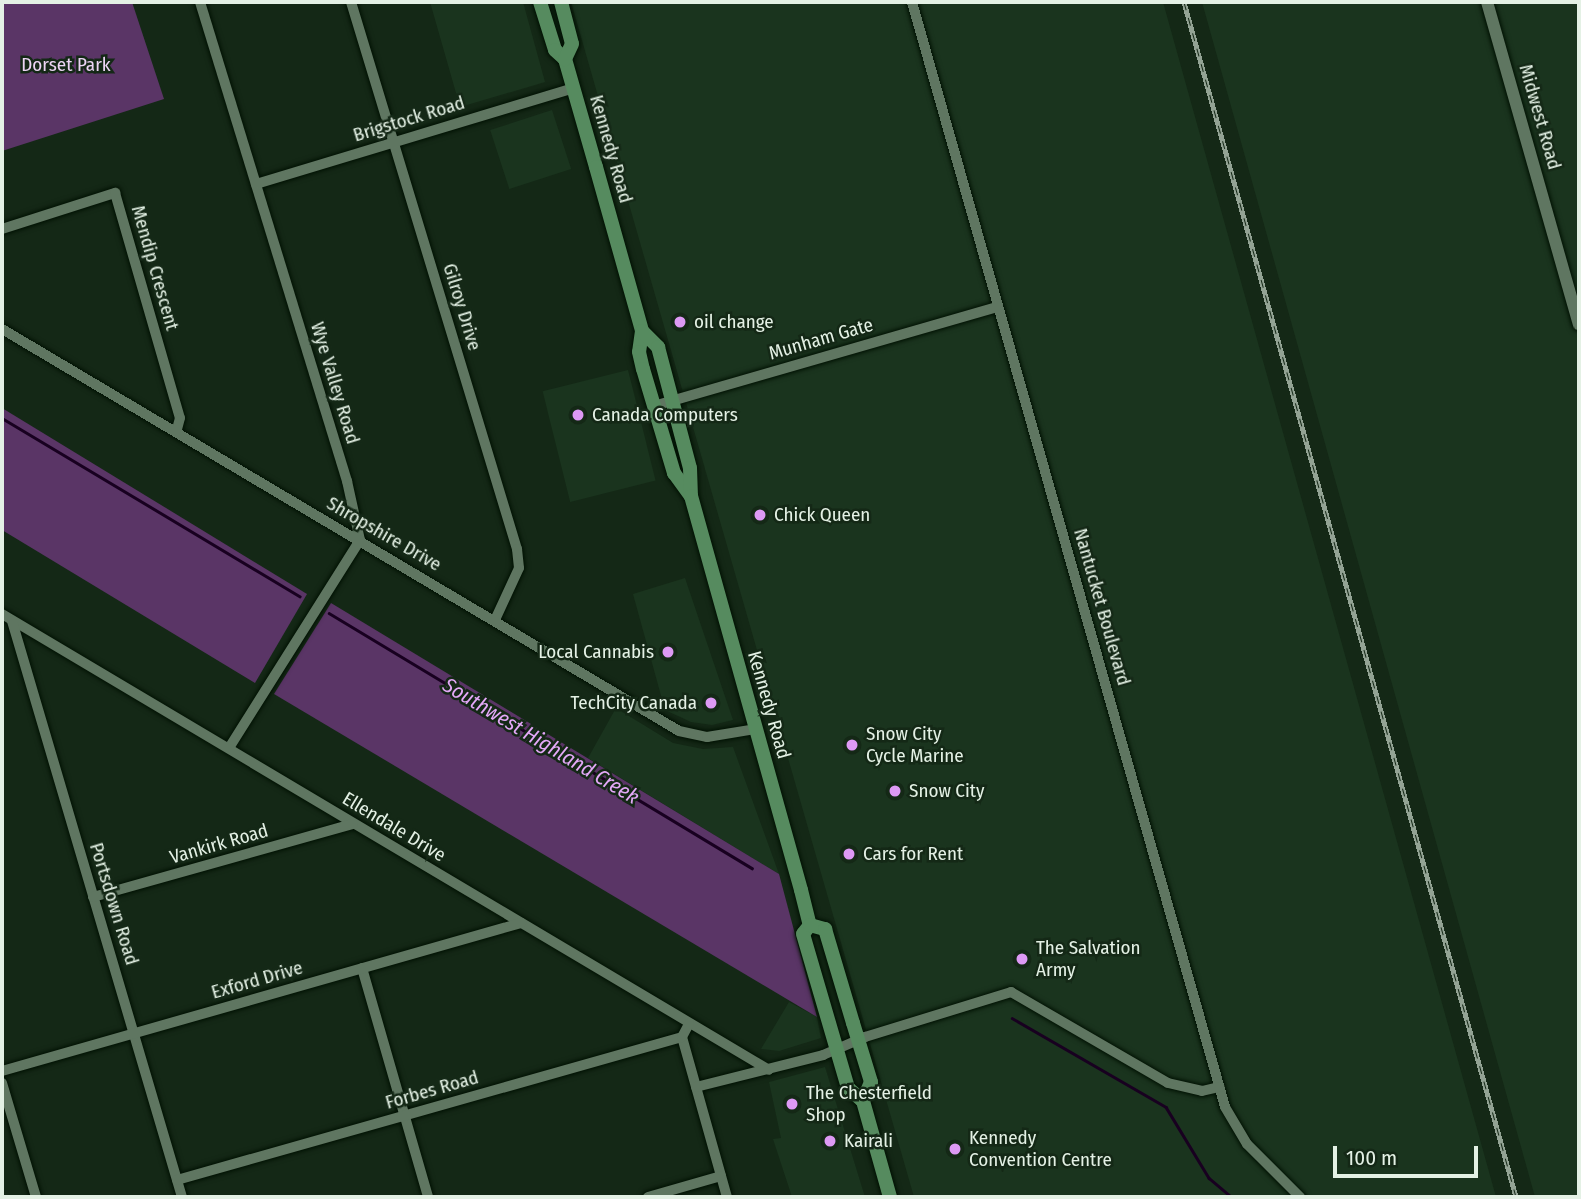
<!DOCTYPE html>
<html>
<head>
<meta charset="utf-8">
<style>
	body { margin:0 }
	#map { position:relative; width:1581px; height:1199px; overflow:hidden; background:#142816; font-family:"Fira Sans Condensed",sans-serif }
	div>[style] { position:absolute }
	.built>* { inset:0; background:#1a341e; transform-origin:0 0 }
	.green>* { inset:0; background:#5a3566 }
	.stream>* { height:2.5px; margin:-1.25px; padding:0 1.25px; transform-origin:1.25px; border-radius:1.25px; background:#180020 }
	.roads { filter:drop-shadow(0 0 2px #011103) drop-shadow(0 0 2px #011103) }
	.minor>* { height:10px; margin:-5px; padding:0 5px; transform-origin:5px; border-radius:5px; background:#5f7661 }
	.tertiary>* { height:12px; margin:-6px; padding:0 6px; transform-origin:6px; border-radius:6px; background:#5f7661 }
	.secondary>* { height:14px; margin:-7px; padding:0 7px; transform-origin:7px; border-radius:7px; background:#568b5f }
	.rail>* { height:5px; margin-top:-2.5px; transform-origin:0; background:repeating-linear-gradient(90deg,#142816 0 8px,#93a394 0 16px); box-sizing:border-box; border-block:2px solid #93a394 }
	.dots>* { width:19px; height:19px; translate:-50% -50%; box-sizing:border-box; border:4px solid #142816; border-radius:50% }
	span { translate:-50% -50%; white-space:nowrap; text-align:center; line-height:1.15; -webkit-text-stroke:5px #142816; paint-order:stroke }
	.park-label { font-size:19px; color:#ecd4f4 }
	.street-label { font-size:19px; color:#e4f1e5 }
	.poi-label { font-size:19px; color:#e4f1e5 }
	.left { translate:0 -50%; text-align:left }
	.right { translate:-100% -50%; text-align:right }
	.water-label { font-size:21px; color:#e3a8f7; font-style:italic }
	.frame { position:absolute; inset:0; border:4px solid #e4f1e5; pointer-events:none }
	.scale { position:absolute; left:1333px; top:1146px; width:145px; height:32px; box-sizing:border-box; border:4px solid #e4f1e5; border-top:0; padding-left:9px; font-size:21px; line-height:24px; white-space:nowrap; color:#e4f1e5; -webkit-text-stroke:5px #142816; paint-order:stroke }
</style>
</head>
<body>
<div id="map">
	<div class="built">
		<i style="clip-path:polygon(430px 2px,523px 2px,545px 82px,460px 107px)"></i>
		<i style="clip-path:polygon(571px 2px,1163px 2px,1496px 1197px,914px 1197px)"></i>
		<i style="clip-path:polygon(1202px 2px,1579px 2px,1579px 1197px,1535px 1197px)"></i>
		<i style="left:552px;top:110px;width:62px;height:65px;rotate:72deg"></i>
		<i style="left:628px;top:370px;width:114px;height:88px;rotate:76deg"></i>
		<i style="clip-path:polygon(685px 578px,733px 720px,712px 725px,691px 722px,665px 710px,633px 594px)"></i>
		<i style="clip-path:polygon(616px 708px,673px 743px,703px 749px,733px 747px,779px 874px,588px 758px)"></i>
		<i style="clip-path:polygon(789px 1002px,817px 1017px,821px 1038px,779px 1051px,761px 1049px)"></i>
		<i style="clip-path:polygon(825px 1067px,865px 1197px,792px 1197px,773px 1139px,781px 1138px,769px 1082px)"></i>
	</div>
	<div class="green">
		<i style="clip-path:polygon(2px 2px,132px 2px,164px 99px,2px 151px)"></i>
		<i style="clip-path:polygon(2px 408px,307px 594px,255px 683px,2px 530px)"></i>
		<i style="clip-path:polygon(331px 603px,779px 874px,817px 1017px,274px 694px)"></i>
	</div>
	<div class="stream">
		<i style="left:2px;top:418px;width:347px;rotate:30.9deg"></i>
		<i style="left:329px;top:613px;width:494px;rotate:31.1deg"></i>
		<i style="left:1012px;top:1018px;width:178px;rotate:30deg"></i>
		<i style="left:1166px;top:1107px;width:83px;rotate:58.8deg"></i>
		<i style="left:1209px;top:1178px;width:30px;rotate:40deg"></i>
	</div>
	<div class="roads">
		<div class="minor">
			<i style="left:200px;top:2px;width:501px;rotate:72.94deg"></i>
			<i style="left:347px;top:481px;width:60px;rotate:77.6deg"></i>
			<i style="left:360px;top:540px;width:246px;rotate:122.2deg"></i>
			<i style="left:351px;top:2px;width:572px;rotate:73.12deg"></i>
			<i style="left:517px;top:549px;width:19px;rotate:84deg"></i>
			<i style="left:519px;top:568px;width:57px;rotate:114.8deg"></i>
			<i style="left:912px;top:2px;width:1148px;rotate:74.18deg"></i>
			<i style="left:1225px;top:1107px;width:43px;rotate:59.3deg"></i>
			<i style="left:1247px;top:1144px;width:75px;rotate:45deg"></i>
			<i style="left:256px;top:184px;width:331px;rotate:-16.8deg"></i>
			<i style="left:2px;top:229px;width:119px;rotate:-17.7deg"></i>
			<i style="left:115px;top:193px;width:234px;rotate:73.9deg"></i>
			<i style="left:180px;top:418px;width:11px;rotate:105deg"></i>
			<i style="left:2px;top:329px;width:787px;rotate:30.7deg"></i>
			<i style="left:679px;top:731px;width:29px;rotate:12deg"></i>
			<i style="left:707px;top:737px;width:50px;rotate:-9.3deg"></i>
			<i style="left:654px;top:406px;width:358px;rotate:-16.1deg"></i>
			<i style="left:2px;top:614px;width:892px;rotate:30.73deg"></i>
			<i style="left:12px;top:621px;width:601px;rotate:73.56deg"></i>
			<i style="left:93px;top:897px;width:270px;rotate:-15.7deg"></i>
			<i style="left:362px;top:968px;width:238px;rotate:73.9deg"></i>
			<i style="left:682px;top:1037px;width:166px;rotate:74.3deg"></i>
			<i style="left:2px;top:1071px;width:540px;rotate:-15.92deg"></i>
			<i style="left:2px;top:1083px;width:119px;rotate:73.4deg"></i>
			<i style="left:696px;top:1087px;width:131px;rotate:-14.1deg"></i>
			<i style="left:823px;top:1055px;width:46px;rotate:-23.2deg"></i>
			<i style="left:865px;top:1037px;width:153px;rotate:-17.1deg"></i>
			<i style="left:1011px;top:992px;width:181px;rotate:30.1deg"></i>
			<i style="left:1168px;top:1083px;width:35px;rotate:13deg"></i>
			<i style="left:1202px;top:1091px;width:18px;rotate:-13deg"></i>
			<i style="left:177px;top:1180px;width:525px;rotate:-15.81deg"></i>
			<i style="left:682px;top:1037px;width:15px;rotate:-62deg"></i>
			<i style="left:648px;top:1197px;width:76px;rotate:-16deg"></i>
		</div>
		<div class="tertiary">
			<i style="left:1487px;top:2px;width:335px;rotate:74.1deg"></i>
		</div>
		<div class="secondary">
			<i style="left:540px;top:2px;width:50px;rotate:72.6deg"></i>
			<i style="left:555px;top:50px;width:13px;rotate:42deg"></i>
			<i style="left:565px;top:59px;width:112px;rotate:74deg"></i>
			<i style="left:596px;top:167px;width:170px;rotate:74.3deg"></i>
			<i style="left:642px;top:331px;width:21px;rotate:98deg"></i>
			<i style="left:639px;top:352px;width:17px;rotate:77deg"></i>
			<i style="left:643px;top:369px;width:109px;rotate:73.4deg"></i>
			<i style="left:674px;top:473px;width:29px;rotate:54deg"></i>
			<i style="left:561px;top:2px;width:43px;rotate:75.3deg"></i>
			<i style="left:572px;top:44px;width:17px;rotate:115deg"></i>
			<i style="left:642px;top:331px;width:23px;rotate:45deg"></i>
			<i style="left:658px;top:347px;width:125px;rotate:75.2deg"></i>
			<i style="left:690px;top:468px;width:28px;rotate:88deg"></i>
			<i style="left:691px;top:496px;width:409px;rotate:74.4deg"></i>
			<i style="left:801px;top:890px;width:36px;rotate:76deg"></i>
			<i style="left:810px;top:925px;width:11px;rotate:128deg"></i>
			<i style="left:803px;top:934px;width:160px;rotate:73.7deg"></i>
			<i style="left:848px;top:1088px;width:20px;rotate:41deg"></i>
			<i style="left:863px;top:1101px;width:100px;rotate:74.3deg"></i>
			<i style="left:810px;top:925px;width:16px;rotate:15deg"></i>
			<i style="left:825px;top:929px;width:98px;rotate:73.4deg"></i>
			<i style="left:853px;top:1023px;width:62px;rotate:73deg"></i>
			<i style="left:871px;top:1082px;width:21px;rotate:113deg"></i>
		</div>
	</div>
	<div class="rail">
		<i style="left:1184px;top:2px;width:1240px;rotate:74.47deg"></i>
	</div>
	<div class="dots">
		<i style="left:680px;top:322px;background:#dd99f4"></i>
		<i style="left:578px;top:415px;background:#dd99f4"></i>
		<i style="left:760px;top:515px;background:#dd99f4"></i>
		<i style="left:668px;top:652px;background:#dd99f4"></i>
		<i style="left:711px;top:703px;background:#dd99f4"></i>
		<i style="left:852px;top:745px;background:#dd99f4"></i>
		<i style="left:895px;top:791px;background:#dd99f4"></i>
		<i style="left:849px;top:854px;background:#dd99f4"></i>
		<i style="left:1022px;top:959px;background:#dd99f4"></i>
		<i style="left:792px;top:1104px;background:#dd99f4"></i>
		<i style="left:830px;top:1141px;background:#dd99f4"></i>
		<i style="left:955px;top:1149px;background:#dd99f4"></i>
	</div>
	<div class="park-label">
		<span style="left:66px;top:65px">Dorset Park</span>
	</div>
	<div class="street-label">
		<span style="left:1540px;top:117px;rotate:74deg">Midwest Road</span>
		<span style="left:409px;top:119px;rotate:-17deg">Brigstock Road</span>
		<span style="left:611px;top:149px;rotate:74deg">Kennedy Road</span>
		<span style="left:155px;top:268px;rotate:74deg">Mendip Crescent</span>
		<span style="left:462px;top:307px;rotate:73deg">Gilroy Drive</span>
		<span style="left:821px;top:339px;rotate:-16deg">Munham Gate</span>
		<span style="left:335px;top:383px;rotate:73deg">Wye Valley Road</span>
		<span style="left:384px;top:534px;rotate:30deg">Shropshire Drive</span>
		<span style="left:1102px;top:607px;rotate:74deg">Nantucket Boulevard</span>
		<span style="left:769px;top:705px;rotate:74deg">Kennedy Road</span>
		<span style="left:394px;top:827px;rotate:31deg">Ellendale Drive</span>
		<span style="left:219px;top:844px;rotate:-16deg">Vankirk Road</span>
		<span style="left:114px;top:904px;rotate:73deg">Portsdown Road</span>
		<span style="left:257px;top:980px;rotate:-16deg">Exford Drive</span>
		<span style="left:432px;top:1090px;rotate:-16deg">Forbes Road</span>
	</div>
	<div class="poi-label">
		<span class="left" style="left:694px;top:322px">oil change</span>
		<span class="left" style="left:592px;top:415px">Canada Computers</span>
		<span class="left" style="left:774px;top:515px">Chick Queen</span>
		<span class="right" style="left:654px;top:652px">Local Cannabis</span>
		<span class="right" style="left:697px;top:703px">TechCity Canada</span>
		<span class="left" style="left:866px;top:745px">Snow City<br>Cycle Marine</span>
		<span class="left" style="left:909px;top:791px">Snow City</span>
		<span class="left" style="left:863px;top:854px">Cars for Rent</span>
		<span class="left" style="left:1036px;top:959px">The Salvation<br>Army</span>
		<span class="left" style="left:806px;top:1104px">The Chesterfield<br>Shop</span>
		<span class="left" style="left:969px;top:1149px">Kennedy<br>Convention Centre</span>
		<span class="left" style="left:844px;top:1141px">Kairali</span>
	</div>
	<div class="water-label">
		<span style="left:541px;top:741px;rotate:31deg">Southwest Highland Creek</span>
	</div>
	<div class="frame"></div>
	<div class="scale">100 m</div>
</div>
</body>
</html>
